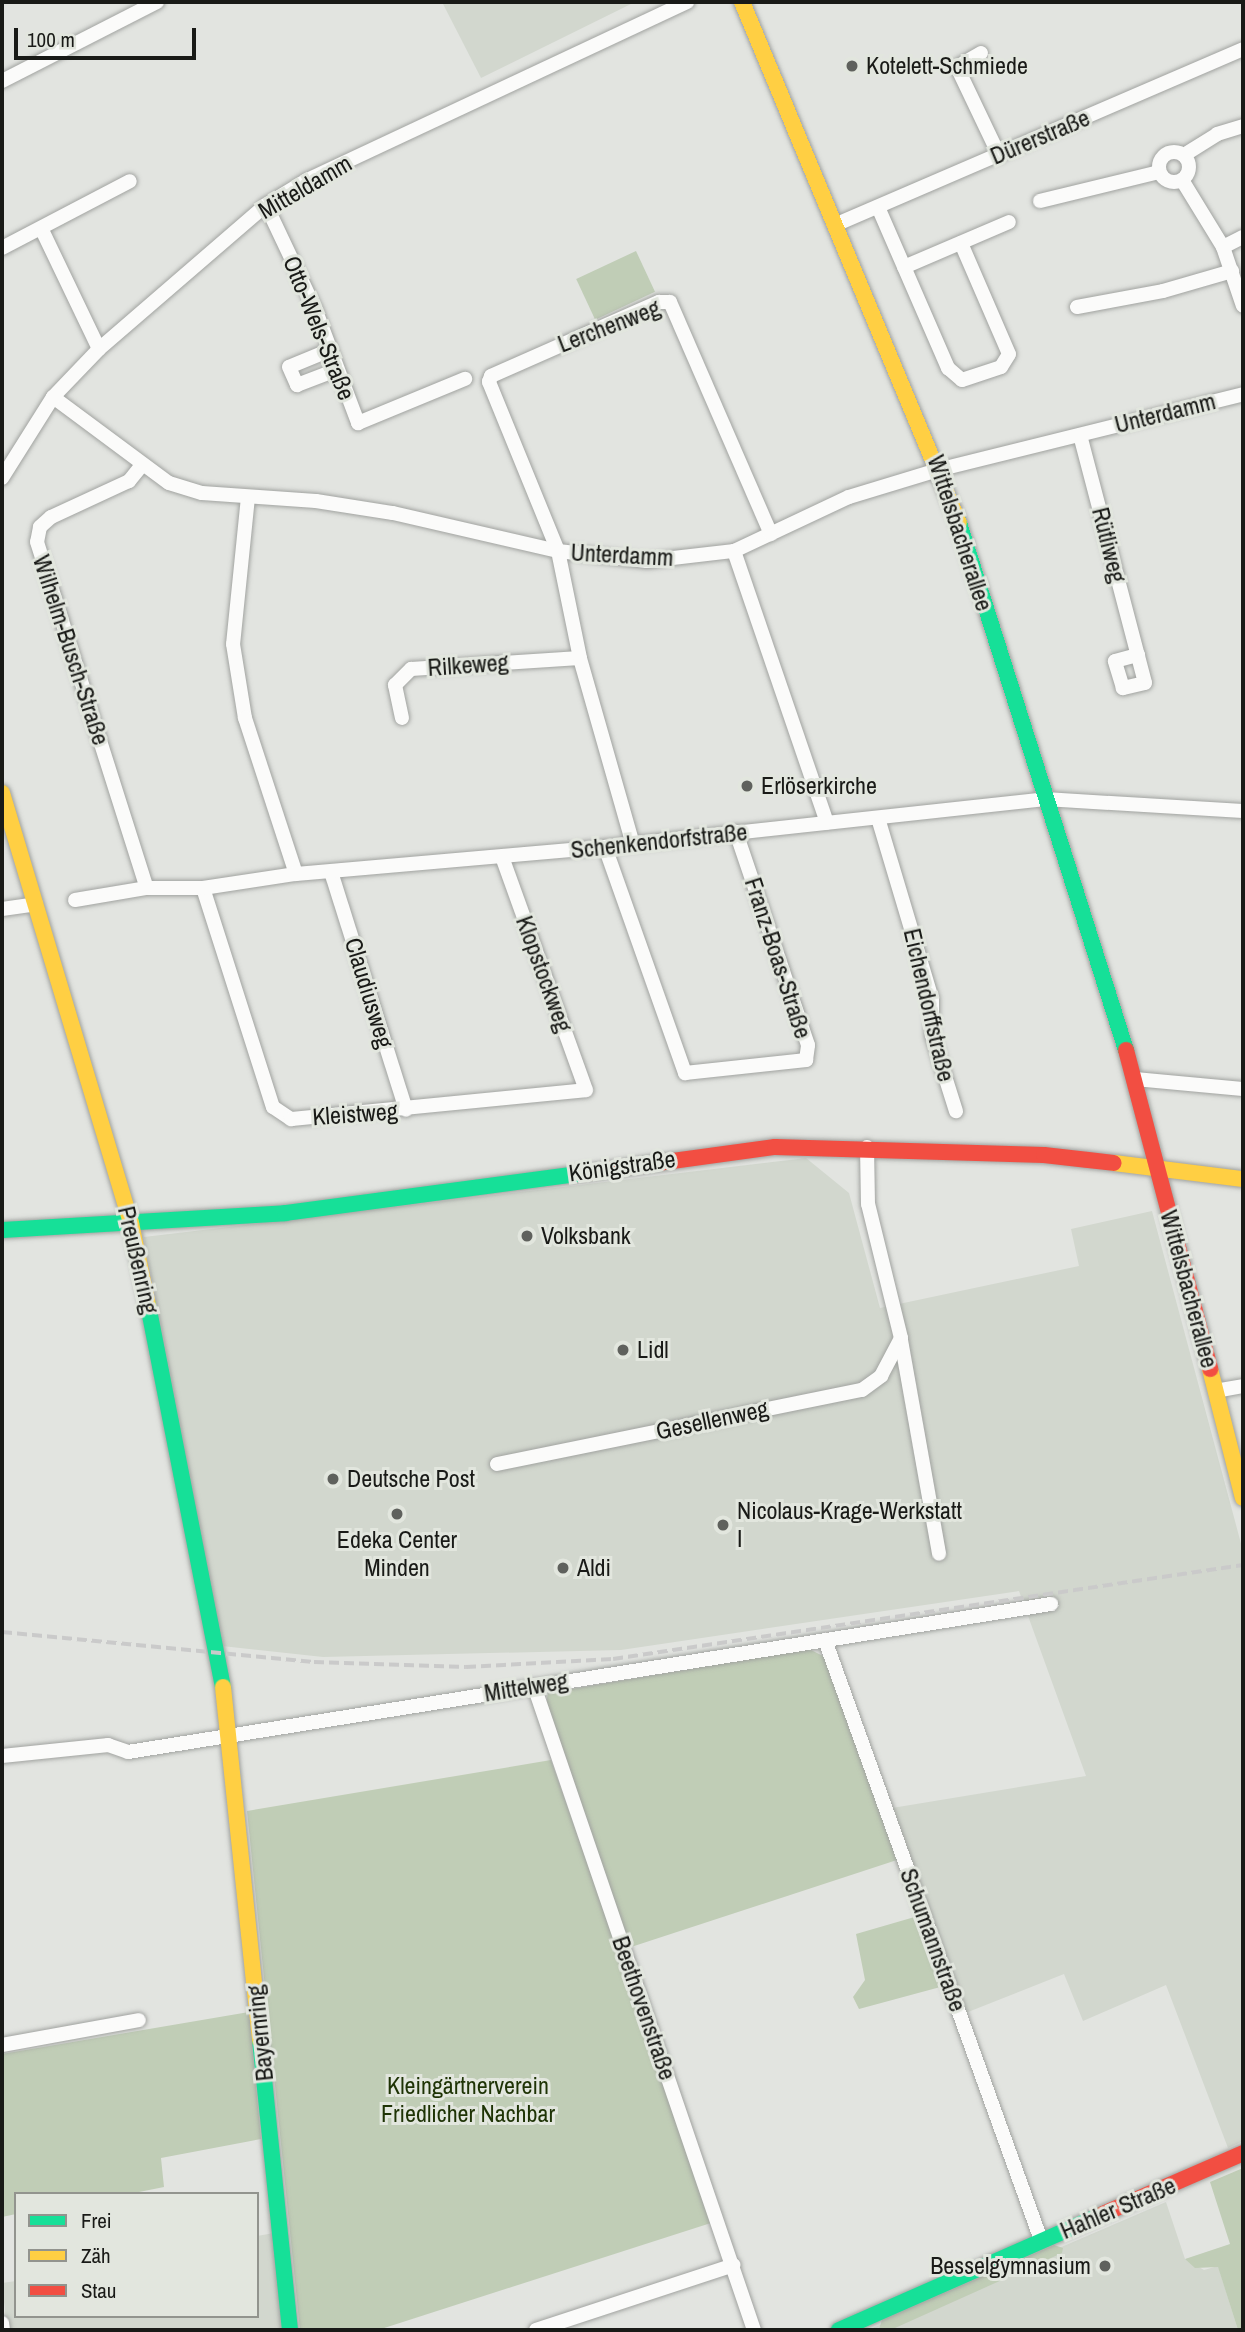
<!DOCTYPE html>
<html>
<head>
<meta charset="utf-8">
<style>
	body { margin:0 }
	#map { position:relative; width:1245px; height:2332px; overflow:hidden; background:#e2e4e0; font-family:"Archivo Narrow",sans-serif }
	div>[style] { position:absolute }
	.built>* { inset:0; background:#d2d7ce }
	.green>* { inset:0; background:#c0cdb6; transform-origin:0 0 }
	.roads { filter:drop-shadow(0 0 2px #a1a3a0) drop-shadow(0 0 2px #a1a3a0) }
	.street>* { height:14px; margin:-7px; padding:0 7px; transform-origin:7px; border-radius:7px; background:#fbfbfa }
	.street>.ring { margin:-7px; padding:0; box-sizing:content-box; background:none; border:14px solid #fbfbfa; border-radius:50% }
	.fast>* { height:16px; margin:-8px; padding:0 8px; transform-origin:8px; border-radius:8px; background:#16e098 }
	.slow>* { height:16px; margin:-8px; padding:0 8px; transform-origin:8px; border-radius:8px; background:#ffcf43 }
	.jam>* { height:16px; margin:-8px; padding:0 8px; transform-origin:8px; border-radius:8px; background:#f24e42 }
	.rail>* { height:3.5px; margin-top:-1.75px; transform-origin:0; background:repeating-linear-gradient(90deg,#cacaca 0 10px,transparent 0 15px) }
	.dots>* { width:19px; height:19px; translate:-50% -50%; box-sizing:border-box; border:4px solid #e2e6de; border-radius:50% }
	span { translate:-50% -50%; white-space:nowrap; text-align:center; line-height:1.15; -webkit-text-stroke:6px #e2e6de; paint-order:stroke }
	.poi-label { font-size:24px; color:#191a17 }
	.left { translate:0 -50%; text-align:left }
	.right { translate:-100% -50%; text-align:right }
	.street-label { font-size:24px; color:#191a17 }
	.park-label { font-size:24px; color:#1e3305 }
	.frame { position:absolute; inset:0; border:4px solid #191a17; pointer-events:none }
	.legend { position:absolute; left:14px; top:2192px; width:245px; height:126px; box-sizing:border-box; background:#e2e6de; border:2px solid #92948e; margin:0; padding:9px 12px; list-style:none; font-size:21px; color:#191a17 }
	.legend li { display:flex; align-items:center; gap:14px; height:35px }
	.legend b { width:35px; border:2px solid #92948e }
	.scale { position:absolute; left:14px; top:28px; width:182px; height:32px; box-sizing:border-box; border:4px solid #191a17; border-top:0; padding-left:9px; font-size:21px; line-height:24px; white-space:nowrap; color:#191a17; -webkit-text-stroke:5px #e2e6de; paint-order:stroke }
</style>
</head>
<body>
<div id="map">
	<div class="built">
		<i style="clip-path:polygon(442px 2px,635px 2px,481px 78px)"></i>
		<i style="clip-path:polygon(806px 1158px,849px 1193px,880px 1308px,1079px 1266px,1071px 1229px,1152px 1211px,1243px 1551px,1243px 2141px,1228px 2148px,1166px 1985px,1083px 2021px,1064px 1974px,963px 2014px,892px 1808px,1086px 1776px,1019px 1591px,621px 1650px,323px 1657px,222px 1646px,144px 1237px)"></i>
		<i style="clip-path:polygon(1166px 2202px,1185px 2259px,1204px 2270px,1218px 2266px,1238px 2330px,868px 2330px)"></i>
		<i style="clip-path:polygon(274px 2233px,282px 2330px,7px 2330px,2px 2283px,16px 2281px,16px 2316px,257px 2316px,257px 2236px)"></i>
	</div>
	<div class="green">
		<i style="left:636px;top:251px;width:45px;height:66px;rotate:65deg"></i>
		<i style="clip-path:polygon(809px 1649px,825px 1657px,900px 1859px,628px 1948px,546px 1703px,548px 1693px)"></i>
		<i style="clip-path:polygon(551px 1760px,714px 2222px,378px 2330px,300px 2330px,247px 1811px)"></i>
		<i style="clip-path:polygon(918px 1916px,944px 1986px,859px 2009px,853px 1997px,865px 1980px,856px 1934px)"></i>
		<i style="clip-path:polygon(249px 2012px,261px 2139px,161px 2158px,164px 2187px,129px 2194px,16px 2194px,16px 2214px,2px 2217px,2px 2054px)"></i>
		<i style="clip-path:polygon(1243px 2168px,1243px 2330px,1238px 2330px,1218px 2267px,1195px 2268px,1185px 2259px,1230px 2244px,1210px 2182px)"></i>
		<i style="clip-path:polygon(1054px 2245px,1063px 2248px,1062px 2253px,895px 2328px,879px 2329px,882px 2320px)"></i>
	</div>
	<div class="roads">
		<div class="street">
			<i style="left:981px;top:53px;width:28px;rotate:150deg"></i>
			<i style="left:957px;top:67px;width:98px;rotate:64.5deg"></i>
			<i style="left:2px;top:81px;width:174px;rotate:-27deg"></i>
			<i class="ring" style="left:1159px;top:152px;width:16px;height:16px"></i>
			<i style="left:1184px;top:155px;width:39px;rotate:-32deg"></i>
			<i style="left:1217px;top:134px;width:27px;rotate:-17deg"></i>
			<i style="left:1182px;top:180px;width:79px;rotate:58.5deg"></i>
			<i style="left:1223px;top:247px;width:62px;rotate:71.3deg"></i>
			<i style="left:1040px;top:201px;width:122px;rotate:-13.7deg"></i>
			<i style="left:266px;top:205px;width:117px;rotate:64.7deg"></i>
			<i style="left:316px;top:311px;width:120px;rotate:69.4deg"></i>
			<i style="left:358px;top:423px;width:116px;rotate:-22.4deg"></i>
			<i style="left:878px;top:207px;width:176px;rotate:66.5deg"></i>
			<i style="left:948px;top:368px;width:18px;rotate:41deg"></i>
			<i style="left:962px;top:380px;width:41px;rotate:-18.4deg"></i>
			<i style="left:1001px;top:367px;width:15px;rotate:-58deg"></i>
			<i style="left:1009px;top:354px;width:121px;rotate:-113.4deg"></i>
			<i style="left:837px;top:224px;width:442px;rotate:-23.3deg"></i>
			<i style="left:42px;top:230px;width:132px;rotate:64.4deg"></i>
			<i style="left:1223px;top:247px;width:22px;rotate:-27deg"></i>
			<i style="left:2px;top:248px;width:144px;rotate:-27.6deg"></i>
			<i style="left:904px;top:267px;width:114px;rotate:-23.2deg"></i>
			<i style="left:1077px;top:307px;width:87px;rotate:-10.5deg"></i>
			<i style="left:1163px;top:291px;width:72px;rotate:-16.2deg"></i>
			<i style="left:330px;top:350px;width:44px;rotate:157.5deg"></i>
			<i style="left:289px;top:367px;width:20px;rotate:66deg"></i>
			<i style="left:297px;top:385px;width:42px;rotate:-21deg"></i>
			<i style="left:53px;top:397px;width:144px;rotate:36.6deg"></i>
			<i style="left:169px;top:483px;width:34px;rotate:17deg"></i>
			<i style="left:202px;top:493px;width:114px;rotate:4deg"></i>
			<i style="left:316px;top:501px;width:78px;rotate:8.9deg"></i>
			<i style="left:393px;top:513px;width:169px;rotate:13deg"></i>
			<i style="left:558px;top:551px;width:90px;rotate:6.4deg"></i>
			<i style="left:647px;top:561px;width:88px;rotate:-6.6deg"></i>
			<i style="left:734px;top:551px;width:127px;rotate:-25.2deg"></i>
			<i style="left:849px;top:497px;width:96px;rotate:-16.9deg"></i>
			<i style="left:941px;top:469px;width:311px;rotate:-13.9deg"></i>
			<i style="left:1080px;top:435px;width:256px;rotate:75.3deg"></i>
			<i style="left:1145px;top:683px;width:23px;rotate:167deg"></i>
			<i style="left:1123px;top:688px;width:28px;rotate:-107deg"></i>
			<i style="left:1115px;top:661px;width:24px;rotate:-15deg"></i>
			<i style="left:142px;top:465px;width:21px;rotate:129deg"></i>
			<i style="left:129px;top:481px;width:86px;rotate:155.2deg"></i>
			<i style="left:51px;top:517px;width:15px;rotate:138deg"></i>
			<i style="left:40px;top:527px;width:15px;rotate:101deg"></i>
			<i style="left:37px;top:542px;width:363px;rotate:72.4deg"></i>
			<i style="left:2px;top:478px;width:96px;rotate:-57.8deg"></i>
			<i style="left:53px;top:397px;width:66px;rotate:-46.2deg"></i>
			<i style="left:99px;top:349px;width:221px;rotate:-40.8deg"></i>
			<i style="left:266px;top:205px;width:48px;rotate:-31.4deg"></i>
			<i style="left:307px;top:180px;width:420px;rotate:-25.1deg"></i>
			<i style="left:248px;top:497px;width:148px;rotate:95.8deg"></i>
			<i style="left:233px;top:644px;width:75px;rotate:80.8deg"></i>
			<i style="left:245px;top:718px;width:164px;rotate:71.9deg"></i>
			<i style="left:734px;top:551px;width:287px;rotate:71.1deg"></i>
			<i style="left:402px;top:718px;width:34px;rotate:-102deg"></i>
			<i style="left:395px;top:685px;width:23px;rotate:-45deg"></i>
			<i style="left:411px;top:669px;width:169px;rotate:-3.7deg"></i>
			<i style="left:878px;top:818px;width:189px;rotate:73.4deg"></i>
			<i style="left:932px;top:999px;width:36px;rotate:90deg"></i>
			<i style="left:932px;top:1035px;width:80px;rotate:72.5deg"></i>
			<i style="left:632px;top:841px;width:190px;rotate:-105.9deg"></i>
			<i style="left:580px;top:658px;width:109px;rotate:-101.6deg"></i>
			<i style="left:558px;top:551px;width:183px;rotate:-112.2deg"></i>
			<i style="left:489px;top:382px;width:6px;rotate:-72deg"></i>
			<i style="left:491px;top:376px;width:184px;rotate:-23.8deg"></i>
			<i style="left:659px;top:302px;width:11px"></i>
			<i style="left:670px;top:302px;width:253px;rotate:66.5deg"></i>
			<i style="left:605px;top:847px;width:240px;rotate:70.5deg"></i>
			<i style="left:685px;top:1073px;width:122px;rotate:-6.1deg"></i>
			<i style="left:806px;top:1060px;width:15px;rotate:-82deg"></i>
			<i style="left:808px;top:1045px;width:225px;rotate:-108.7deg"></i>
			<i style="left:332px;top:875px;width:246px;rotate:72.5deg"></i>
			<i style="left:203px;top:888px;width:230px;rotate:72.3deg"></i>
			<i style="left:273px;top:1107px;width:22px;rotate:34deg"></i>
			<i style="left:291px;top:1119px;width:296px;rotate:-5.6deg"></i>
			<i style="left:586px;top:1090px;width:248px;rotate:-109.8deg"></i>
			<i style="left:75px;top:900px;width:73px;rotate:-9.5deg"></i>
			<i style="left:147px;top:888px;width:56px"></i>
			<i style="left:203px;top:888px;width:94px;rotate:-8.6deg"></i>
			<i style="left:296px;top:874px;width:310px;rotate:-5deg"></i>
			<i style="left:605px;top:847px;width:443px;rotate:-6.2deg"></i>
			<i style="left:1045px;top:799px;width:198px;rotate:3.5deg"></i>
			<i style="left:2px;top:909px;width:34px;rotate:-8deg"></i>
			<i style="left:1135px;top:1079px;width:108px;rotate:5.3deg"></i>
			<i style="left:901px;top:1340px;width:217px;rotate:79.9deg"></i>
			<i style="left:1215px;top:1391px;width:28px;rotate:-10deg"></i>
			<i style="left:497px;top:1464px;width:372px;rotate:-11.5deg"></i>
			<i style="left:862px;top:1390px;width:24px;rotate:-36deg"></i>
			<i style="left:881px;top:1376px;width:43px;rotate:-62.2deg"></i>
			<i style="left:901px;top:1338px;width:138px;rotate:-103.8deg"></i>
			<i style="left:868px;top:1204px;width:57px;rotate:-91deg"></i>
			<i style="left:825px;top:1640px;width:638px;rotate:70.2deg"></i>
			<i style="left:534px;top:1686px;width:681px;rotate:71.14deg"></i>
			<i style="left:2px;top:1756px;width:107px;rotate:-5.9deg"></i>
			<i style="left:108px;top:1745px;width:21px;rotate:19deg"></i>
			<i style="left:128px;top:1752px;width:935px;rotate:-9.11deg"></i>
			<i style="left:2px;top:2045px;width:139px;rotate:-10.3deg"></i>
			<i style="left:2px;top:2323px;width:7px;rotate:82deg"></i>
			<i style="left:536px;top:2330px;width:208px;rotate:-18.2deg"></i>
		</div>
		<div class="fast">
			<i style="left:959px;top:523px;width:553px;rotate:72.42deg"></i>
			<i style="left:2px;top:1230px;width:284px;rotate:-3.4deg"></i>
			<i style="left:285px;top:1213px;width:303px;rotate:-7.6deg"></i>
			<i style="left:148px;top:1305px;width:389px;rotate:78.9deg"></i>
			<i style="left:260px;top:2040px;width:292px;rotate:84.1deg"></i>
			<i style="left:839px;top:2330px;width:288px;rotate:-23.7deg"></i>
		</div>
		<div class="slow">
			<i style="left:742px;top:2px;width:564px;rotate:67.39deg"></i>
			<i style="left:2px;top:793px;width:449px;rotate:73.3deg"></i>
			<i style="left:131px;top:1223px;width:84px;rotate:78.3deg"></i>
			<i style="left:1114px;top:1163px;width:130px;rotate:7.1deg"></i>
			<i style="left:1210px;top:1369px;width:133px;rotate:75.7deg"></i>
			<i style="left:223px;top:1687px;width:355px;rotate:84deg"></i>
		</div>
		<div class="jam">
			<i style="left:1126px;top:1050px;width:330px;rotate:75.2deg"></i>
			<i style="left:585px;top:1173px;width:192px;rotate:-7.8deg"></i>
			<i style="left:775px;top:1147px;width:269px;rotate:1.7deg"></i>
			<i style="left:1044px;top:1155px;width:70px;rotate:6.5deg"></i>
			<i style="left:1103px;top:2214px;width:153px;rotate:-23.5deg"></i>
		</div>
	</div>
	<div class="rail">
		<i style="left:2px;top:1632px;width:313px;rotate:5.5deg"></i>
		<i style="left:314px;top:1662px;width:152px;rotate:1.9deg"></i>
		<i style="left:466px;top:1667px;width:147px;rotate:-3.1deg"></i>
		<i style="left:613px;top:1659px;width:637px;rotate:-8.49deg"></i>
	</div>
	<div class="dots">
		<i style="left:852px;top:66px;background:#5f615d"></i>
		<i style="left:747px;top:786px;background:#5f615d"></i>
		<i style="left:527px;top:1236px;background:#5f615d"></i>
		<i style="left:623px;top:1350px;background:#5f615d"></i>
		<i style="left:333px;top:1479px;background:#5f615d"></i>
		<i style="left:397px;top:1514px;background:#5f615d"></i>
		<i style="left:723px;top:1525px;background:#5f615d"></i>
		<i style="left:563px;top:1568px;background:#5f615d"></i>
		<i style="left:1105px;top:2266px;background:#5f615d"></i>
	</div>
	<div class="poi-label">
		<span class="left" style="left:866px;top:66px">Kotelett-Schmiede</span>
		<span class="left" style="left:761px;top:786px">Erlöserkirche</span>
		<span class="left" style="left:541px;top:1236px">Volksbank</span>
		<span class="left" style="left:637px;top:1350px">Lidl</span>
		<span class="left" style="left:347px;top:1479px">Deutsche Post</span>
		<span class="left" style="left:737px;top:1525px">Nicolaus-Krage-Werkstatt<br>I</span>
		<span style="left:397px;top:1554px">Edeka Center<br>Minden</span>
		<span class="left" style="left:577px;top:1568px">Aldi</span>
		<span class="right" style="left:1091px;top:2266px">Besselgymnasium</span>
	</div>
	<div class="street-label">
		<span style="left:1040px;top:137px;rotate:-23deg">Dürerstraße</span>
		<span style="left:305px;top:187px;rotate:-30deg">Mitteldamm</span>
		<span style="left:609px;top:326px;rotate:-21deg">Lerchenweg</span>
		<span style="left:319px;top:328px;rotate:68deg">Otto-Wels-Straße</span>
		<span style="left:1165px;top:413px;rotate:-14deg">Unterdamm</span>
		<span style="left:960px;top:533px;rotate:72deg">Wittelsbacherallee</span>
		<span style="left:1109px;top:545px;rotate:76deg">Rütliweg</span>
		<span style="left:622px;top:555px;rotate:3deg">Unterdamm</span>
		<span style="left:71px;top:650px;rotate:72deg">Wilhelm-Busch-Straße</span>
		<span style="left:468px;top:665px;rotate:-4deg">Rilkeweg</span>
		<span style="left:659px;top:841px;rotate:-6deg">Schenkendorfstraße</span>
		<span style="left:778px;top:958px;rotate:72deg">Franz-Boas-Straße</span>
		<span style="left:544px;top:974px;rotate:70deg">Klopstockweg</span>
		<span style="left:369px;top:993px;rotate:73deg">Claudiusweg</span>
		<span style="left:929px;top:1005px;rotate:77deg">Eichendorffstraße</span>
		<span style="left:355px;top:1114px;rotate:-4deg">Kleistweg</span>
		<span style="left:622px;top:1166px;rotate:-8deg">Königstraße</span>
		<span style="left:138px;top:1260px;rotate:77deg">Preußenring</span>
		<span style="left:1189px;top:1289px;rotate:75deg">Wittelsbacherallee</span>
		<span style="left:712px;top:1420px;rotate:-12deg">Gesellenweg</span>
		<span style="left:526px;top:1687px;rotate:-9deg">Mittelweg</span>
		<span style="left:933px;top:1940px;rotate:70deg">Schumannstraße</span>
		<span style="left:644px;top:2008px;rotate:71deg">Beethovenstraße</span>
		<span style="left:260px;top:2033px;rotate:-96deg">Bayernring</span>
		<span style="left:1118px;top:2208px;rotate:-23deg">Hahler Straße</span>
	</div>
	<div class="park-label">
		<span style="left:468px;top:2100px">Kleingärtnerverein<br>Friedlicher Nachbar</span>
	</div>
	<div class="frame"></div>
	<ul class="legend">
	<li><b style="height:9px;background:#16e098"></b>Frei</li>
	<li><b style="height:9px;background:#ffcf43"></b>Zäh</li>
	<li><b style="height:9px;background:#f24e42"></b>Stau</li>
	</ul>
	<div class="scale">100 m</div>
</div>
</body>
</html>
